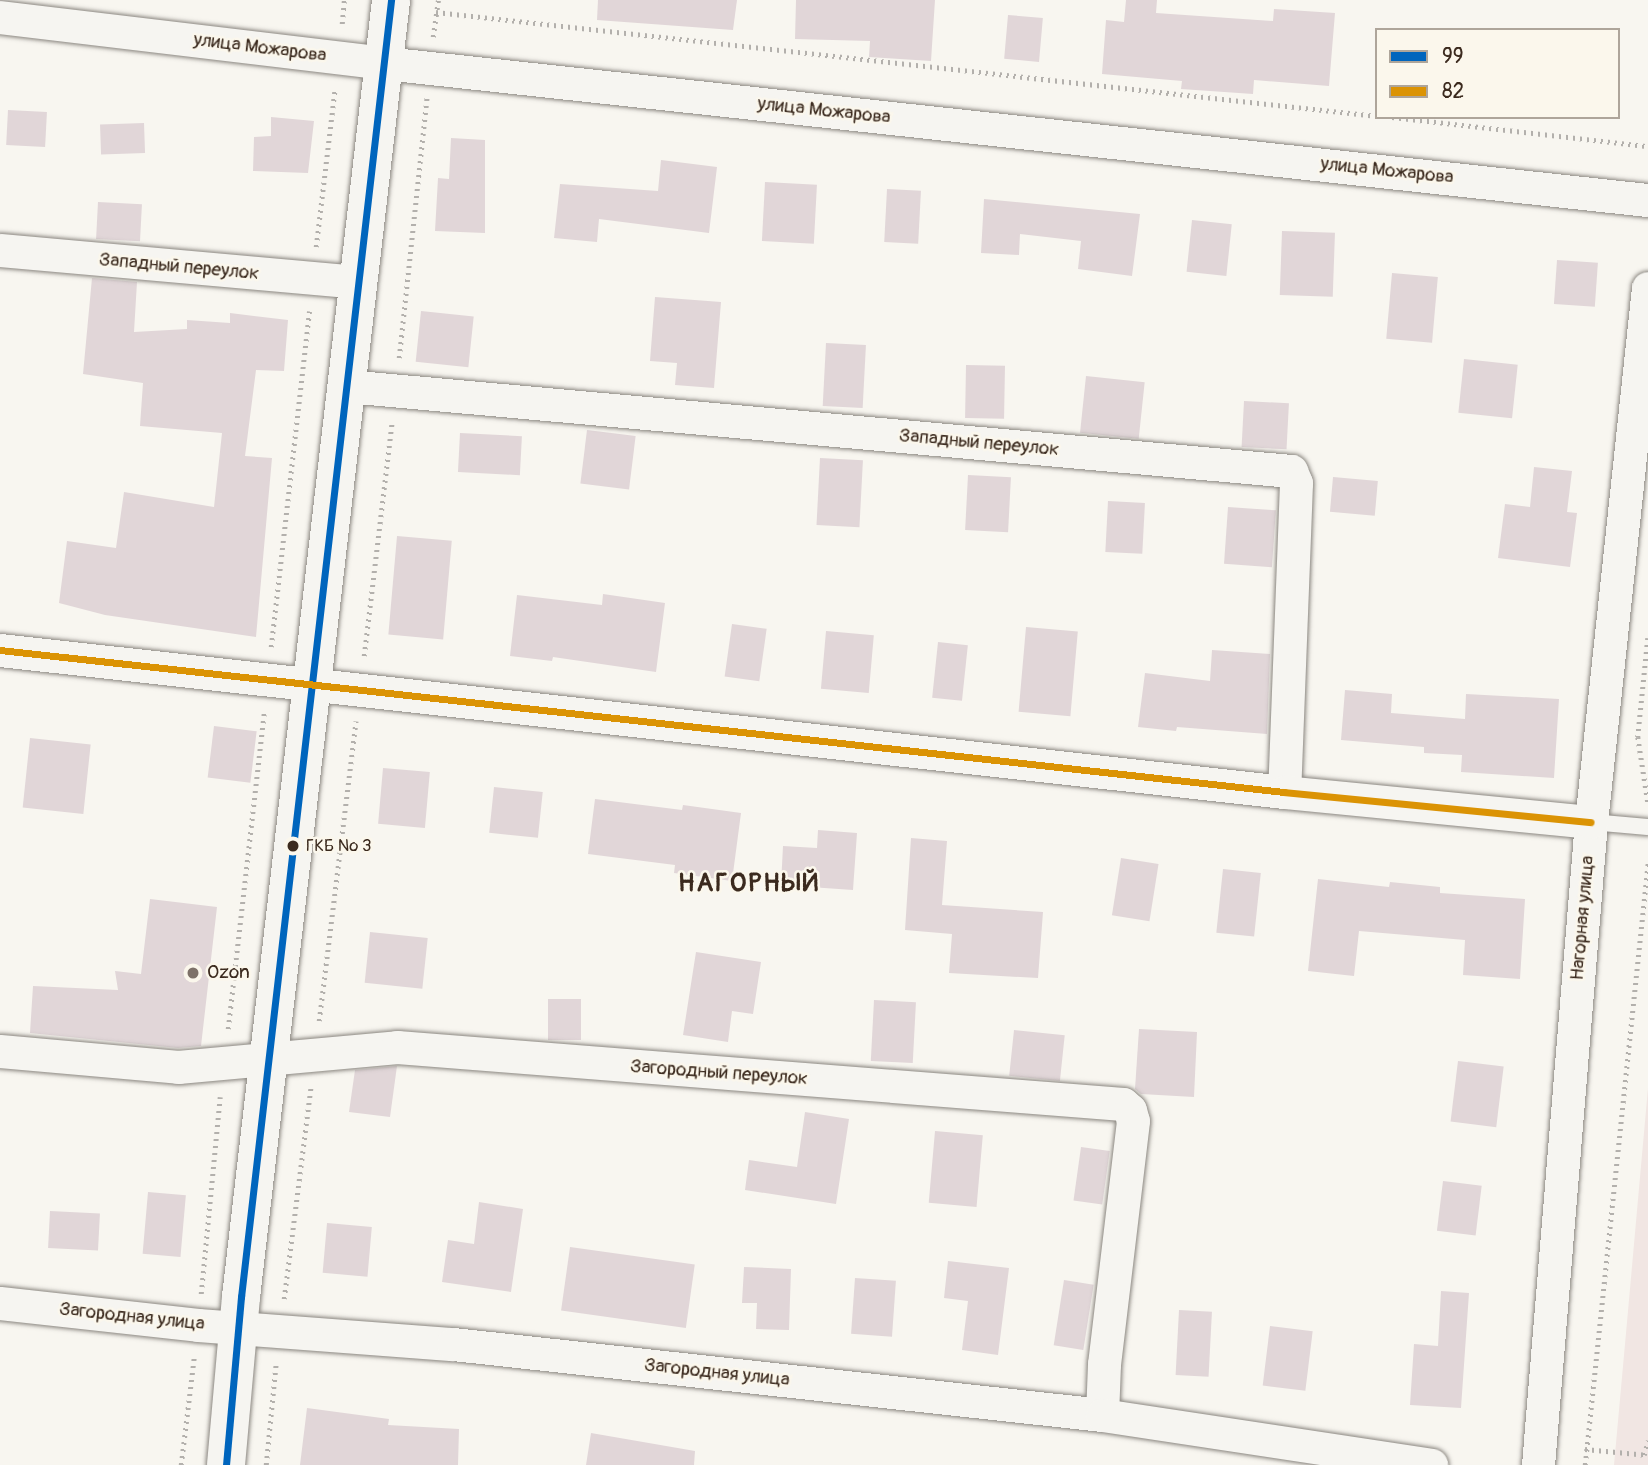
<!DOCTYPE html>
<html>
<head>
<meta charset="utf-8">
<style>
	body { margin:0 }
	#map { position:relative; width:1648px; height:1465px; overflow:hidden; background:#f8f6f0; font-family:Pangolin,sans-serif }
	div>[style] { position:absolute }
	.built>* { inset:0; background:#f1e6e3 }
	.building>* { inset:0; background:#e1d6d8; transform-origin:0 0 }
	.path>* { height:4.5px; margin-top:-2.25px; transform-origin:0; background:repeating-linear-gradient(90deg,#b3b0ac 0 2px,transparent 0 7px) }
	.roads { filter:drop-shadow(0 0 2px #8b8781) drop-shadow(0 0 2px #8b8781) }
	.lane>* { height:16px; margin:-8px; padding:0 8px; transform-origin:8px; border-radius:8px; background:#f6f5f1 }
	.street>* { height:33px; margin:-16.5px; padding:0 16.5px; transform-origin:16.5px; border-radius:16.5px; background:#f6f5f1 }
	.secondary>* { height:38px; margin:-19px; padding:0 19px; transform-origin:19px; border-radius:19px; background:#f6f5f1 }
	.bus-1>* { height:7px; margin:-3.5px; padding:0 3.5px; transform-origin:3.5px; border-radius:3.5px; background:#0065bd }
	.bus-2>* { height:7px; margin:-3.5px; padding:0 3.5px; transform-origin:3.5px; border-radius:3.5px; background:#db9304 }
	.dots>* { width:19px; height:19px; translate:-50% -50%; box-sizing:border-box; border:4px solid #fbf7ec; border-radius:50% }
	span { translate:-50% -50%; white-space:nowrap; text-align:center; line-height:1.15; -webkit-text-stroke:5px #fbf7ec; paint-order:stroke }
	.bus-label { font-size:17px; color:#3b2a1e }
	.left { translate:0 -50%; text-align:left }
	.street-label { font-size:19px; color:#3b2a1e }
	.poi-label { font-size:19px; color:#3b2a1e }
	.district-label { font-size:26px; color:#3b2a1e; font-weight:700; letter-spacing:2px }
	.legend { position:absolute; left:1375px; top:28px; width:245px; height:91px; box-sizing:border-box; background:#fbf7ec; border:2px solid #aea59a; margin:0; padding:9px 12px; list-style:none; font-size:21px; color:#3b2a1e }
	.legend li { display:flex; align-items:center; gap:14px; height:35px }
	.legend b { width:35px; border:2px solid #aea59a }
</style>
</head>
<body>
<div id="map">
	<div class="built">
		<i style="clip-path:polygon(1648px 1088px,1648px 1465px,1614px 1465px,1628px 1311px)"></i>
	</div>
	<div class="building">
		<i style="clip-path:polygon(598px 0,737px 0,733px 30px,597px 20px)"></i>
		<i style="clip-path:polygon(796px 0,935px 0,931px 61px,869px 57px,870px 41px,795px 39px)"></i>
		<i style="clip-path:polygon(1126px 0,1157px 0,1156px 13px,1273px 21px,1274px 9px,1335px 13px,1329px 86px,1254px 80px,1253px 94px,1181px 89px,1182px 81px,1102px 74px,1106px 20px,1124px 22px)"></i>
		<i style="left:1008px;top:15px;width:35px;height:44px;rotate:5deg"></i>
		<i style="left:8px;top:110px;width:39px;height:35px;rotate:3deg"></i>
		<i style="clip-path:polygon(271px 117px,314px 121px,308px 173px,253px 171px,254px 137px,271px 136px)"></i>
		<i style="left:144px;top:123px;width:30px;height:44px;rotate:88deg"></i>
		<i style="clip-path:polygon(451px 138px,485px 140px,485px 233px,435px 231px,438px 178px,449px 179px)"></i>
		<i style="clip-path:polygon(661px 160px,717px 167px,709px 233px,599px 219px,597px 242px,554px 238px,560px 184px,658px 191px)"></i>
		<i style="left:765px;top:182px;width:52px;height:59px;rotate:3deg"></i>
		<i style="left:887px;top:189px;width:34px;height:53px;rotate:3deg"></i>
		<i style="clip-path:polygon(984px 199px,1140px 214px,1132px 276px,1078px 269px,1081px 241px,1020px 234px,1019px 255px,981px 253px)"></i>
		<i style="left:98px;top:202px;width:44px;height:37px;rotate:3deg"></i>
		<i style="left:1192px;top:220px;width:40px;height:52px;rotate:6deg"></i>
		<i style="left:1282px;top:231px;width:53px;height:64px;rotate:2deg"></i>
		<i style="left:1557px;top:260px;width:41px;height:44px;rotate:4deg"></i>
		<i style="left:1392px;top:273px;width:46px;height:66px;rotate:5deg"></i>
		<i style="clip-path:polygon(92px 278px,137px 282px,134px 332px,187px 329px,187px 320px,230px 323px,230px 313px,288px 320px,284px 371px,256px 370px,245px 456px,272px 458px,256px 637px,105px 615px,59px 603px,67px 541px,116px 548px,124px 492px,214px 507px,222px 433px,140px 426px,143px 383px,83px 374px)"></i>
		<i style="clip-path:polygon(655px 297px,721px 302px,714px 388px,675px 385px,677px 363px,650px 361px)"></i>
		<i style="left:421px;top:311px;width:53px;height:51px;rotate:6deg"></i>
		<i style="left:826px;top:343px;width:40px;height:63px;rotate:3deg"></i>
		<i style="left:1464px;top:359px;width:54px;height:54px;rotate:6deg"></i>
		<i style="left:966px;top:365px;width:39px;height:53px;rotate:1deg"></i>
		<i style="left:1086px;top:376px;width:59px;height:57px;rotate:6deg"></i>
		<i style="left:1244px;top:401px;width:45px;height:46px;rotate:3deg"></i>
		<i style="left:587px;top:430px;width:49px;height:54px;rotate:7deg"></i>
		<i style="left:460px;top:433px;width:62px;height:39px;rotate:3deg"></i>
		<i style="left:820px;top:458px;width:43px;height:67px;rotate:3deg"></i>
		<i style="clip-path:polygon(1534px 467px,1572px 471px,1567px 512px,1577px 513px,1570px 567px,1498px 558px,1505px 504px,1530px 507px)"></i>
		<i style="left:968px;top:475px;width:43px;height:55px;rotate:3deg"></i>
		<i style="left:1333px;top:477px;width:45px;height:35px;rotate:5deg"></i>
		<i style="left:1108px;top:501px;width:37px;height:51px;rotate:3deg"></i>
		<i style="left:1228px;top:507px;width:48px;height:57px;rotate:4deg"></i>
		<i style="left:397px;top:536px;width:55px;height:99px;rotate:5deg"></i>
		<i style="clip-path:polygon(603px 594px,665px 603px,656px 672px,553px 657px,552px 661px,510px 656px,517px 595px,602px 605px)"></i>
		<i style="left:732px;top:624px;width:35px;height:53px;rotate:8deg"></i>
		<i style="left:1026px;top:627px;width:52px;height:85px;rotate:5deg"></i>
		<i style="left:826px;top:631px;width:48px;height:58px;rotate:5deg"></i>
		<i style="left:938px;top:642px;width:30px;height:56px;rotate:6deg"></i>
		<i style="clip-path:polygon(1212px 650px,1270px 654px,1267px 734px,1177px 727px,1176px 731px,1138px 727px,1145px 673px,1210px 681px)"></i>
		<i style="clip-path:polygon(1345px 690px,1392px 694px,1391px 713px,1465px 719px,1466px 694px,1559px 699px,1554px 778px,1461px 772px,1462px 755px,1424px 753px,1424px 747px,1341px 740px)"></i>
		<i style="left:214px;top:726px;width:43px;height:52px;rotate:7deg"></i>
		<i style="left:30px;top:738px;width:61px;height:70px;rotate:6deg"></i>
		<i style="left:383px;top:768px;width:47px;height:56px;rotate:5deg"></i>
		<i style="left:494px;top:787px;width:49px;height:46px;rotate:6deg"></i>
		<i style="clip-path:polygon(595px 799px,682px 810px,683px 805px,741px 813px,732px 881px,674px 873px,675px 865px,588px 854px)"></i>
		<i style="clip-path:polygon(818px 830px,857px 833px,853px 890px,781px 885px,783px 846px,817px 848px)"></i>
		<i style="clip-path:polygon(911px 838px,947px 841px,942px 905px,1043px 912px,1038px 978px,949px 973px,952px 934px,905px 930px)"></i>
		<i style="left:1121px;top:858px;width:38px;height:58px;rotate:9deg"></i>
		<i style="left:1223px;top:869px;width:38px;height:64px;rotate:6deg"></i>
		<i style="clip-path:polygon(1318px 879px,1389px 887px,1390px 882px,1440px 887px,1440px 893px,1525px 899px,1520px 979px,1463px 975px,1465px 940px,1359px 931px,1354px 976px,1308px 971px)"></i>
		<i style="clip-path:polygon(150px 899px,217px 907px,201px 1046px,178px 1048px,30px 1033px,33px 986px,118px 990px,115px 971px,141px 974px)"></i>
		<i style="left:370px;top:932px;width:58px;height:51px;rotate:6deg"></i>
		<i style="clip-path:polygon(696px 952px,761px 962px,753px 1014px,732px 1011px,728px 1042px,683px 1035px)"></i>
		<i style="left:548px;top:999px;width:33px;height:41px"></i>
		<i style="left:874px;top:1000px;width:42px;height:61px;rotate:3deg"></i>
		<i style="clip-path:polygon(1139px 1029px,1197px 1032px,1194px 1097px,1141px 1094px,1135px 1089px)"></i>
		<i style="left:1014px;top:1030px;width:51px;height:46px;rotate:6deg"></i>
		<i style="left:1458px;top:1061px;width:46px;height:61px;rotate:7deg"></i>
		<i style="clip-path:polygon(397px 1066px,390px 1117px,349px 1112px,355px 1070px)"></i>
		<i style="clip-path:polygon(805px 1112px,849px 1119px,836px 1204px,745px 1190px,749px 1160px,797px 1167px)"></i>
		<i style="left:935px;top:1131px;width:48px;height:72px;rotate:5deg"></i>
		<i style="left:1081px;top:1147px;width:29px;height:54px;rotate:8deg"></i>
		<i style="left:1443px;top:1181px;width:39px;height:50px;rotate:7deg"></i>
		<i style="left:148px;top:1192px;width:38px;height:62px;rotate:5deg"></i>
		<i style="clip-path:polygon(479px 1202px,523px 1209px,511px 1292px,442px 1282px,448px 1240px,474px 1244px)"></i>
		<i style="left:50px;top:1211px;width:50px;height:37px;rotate:3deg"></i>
		<i style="left:327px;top:1223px;width:45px;height:50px;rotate:5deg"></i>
		<i style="left:570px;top:1247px;width:126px;height:64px;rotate:8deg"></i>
		<i style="clip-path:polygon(948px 1261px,1009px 1268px,998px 1355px,962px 1350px,968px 1301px,944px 1298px)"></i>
		<i style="clip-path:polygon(744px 1267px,791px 1269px,789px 1330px,756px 1329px,757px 1303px,742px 1303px)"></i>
		<i style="left:855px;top:1278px;width:41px;height:56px;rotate:4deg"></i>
		<i style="left:1064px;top:1280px;width:30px;height:66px;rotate:9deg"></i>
		<i style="clip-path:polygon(1441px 1291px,1469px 1293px,1461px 1408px,1410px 1405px,1414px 1344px,1438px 1346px)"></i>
		<i style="left:1179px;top:1310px;width:33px;height:65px;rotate:3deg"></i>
		<i style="left:1270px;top:1326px;width:43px;height:60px;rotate:7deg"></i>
		<i style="clip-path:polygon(307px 1408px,389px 1419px,388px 1425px,459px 1429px,458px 1465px,300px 1465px)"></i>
		<i style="clip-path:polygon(591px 1433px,695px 1451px,694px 1465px,586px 1465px)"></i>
	</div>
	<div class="path">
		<i style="left:436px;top:12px;width:947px;rotate:6.31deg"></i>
		<i style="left:342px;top:24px;width:24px;rotate:-85deg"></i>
		<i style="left:433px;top:37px;width:37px;rotate:-82deg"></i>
		<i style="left:1392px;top:117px;width:258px;rotate:6.5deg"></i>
		<i style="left:316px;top:247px;width:160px;rotate:-83.2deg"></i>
		<i style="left:399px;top:358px;width:262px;rotate:-83.9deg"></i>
		<i style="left:1648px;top:638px;width:100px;rotate:95.8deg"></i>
		<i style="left:1638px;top:737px;width:66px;rotate:81.3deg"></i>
		<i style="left:271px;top:647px;width:338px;rotate:-83.5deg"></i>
		<i style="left:364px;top:656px;width:236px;rotate:-83.2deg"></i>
		<i style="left:319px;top:1021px;width:302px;rotate:-83deg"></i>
		<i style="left:228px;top:1029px;width:320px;rotate:-83.5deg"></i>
		<i style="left:201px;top:1294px;width:198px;rotate:-84.5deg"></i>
		<i style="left:284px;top:1299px;width:216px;rotate:-82.8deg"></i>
		<i style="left:1585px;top:1449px;width:63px;rotate:5.4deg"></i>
		<i style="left:1644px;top:1455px;width:15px;rotate:-74deg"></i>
		<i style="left:181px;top:1465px;width:108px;rotate:-83.1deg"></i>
		<i style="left:266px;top:1465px;width:102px;rotate:-84.4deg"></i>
		<i style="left:1585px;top:1465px;width:605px;rotate:-84.03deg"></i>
	</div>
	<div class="roads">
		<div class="lane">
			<i style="left:1591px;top:822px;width:57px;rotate:5deg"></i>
		</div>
		<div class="street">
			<i style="left:0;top:17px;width:387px;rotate:6.8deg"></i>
			<i style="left:384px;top:63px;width:1271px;rotate:6.19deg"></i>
			<i style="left:0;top:250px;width:359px;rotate:5.1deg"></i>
			<i style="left:346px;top:386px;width:949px;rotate:5.14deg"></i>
			<i style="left:1291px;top:471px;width:13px;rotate:67deg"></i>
			<i style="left:1296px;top:483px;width:309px;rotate:92.2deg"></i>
			<i style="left:0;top:650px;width:1292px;rotate:6.31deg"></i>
			<i style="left:1284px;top:792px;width:308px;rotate:5.6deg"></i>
			<i style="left:0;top:1051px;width:179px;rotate:5.1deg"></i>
			<i style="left:178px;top:1067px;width:220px;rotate:-5.2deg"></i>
			<i style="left:397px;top:1047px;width:728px;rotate:4.49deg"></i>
			<i style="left:1123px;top:1104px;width:9px;rotate:41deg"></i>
			<i style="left:1130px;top:1110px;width:11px;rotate:75deg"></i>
			<i style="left:1133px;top:1121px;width:245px;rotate:96.8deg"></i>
			<i style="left:1104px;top:1364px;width:51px;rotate:92.2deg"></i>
			<i style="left:0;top:1303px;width:199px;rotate:6.3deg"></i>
			<i style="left:198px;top:1325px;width:256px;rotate:4.3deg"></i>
			<i style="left:453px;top:1344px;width:653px;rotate:6.24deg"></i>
			<i style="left:1102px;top:1415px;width:333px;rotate:8.6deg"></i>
			<i style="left:1538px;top:1465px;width:645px;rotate:-85.29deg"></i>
			<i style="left:1591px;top:822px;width:537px;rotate:-83.91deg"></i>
		</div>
		<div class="secondary">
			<i style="left:226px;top:1465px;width:169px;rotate:-84.9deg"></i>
			<i style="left:241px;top:1297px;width:1306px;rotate:-83.4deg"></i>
		</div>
	</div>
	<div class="bus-1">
		<i style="left:226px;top:1465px;width:169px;rotate:-84.9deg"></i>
		<i style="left:241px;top:1297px;width:1306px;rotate:-83.4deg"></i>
	</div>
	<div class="bus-2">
		<i style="left:0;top:650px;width:1292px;rotate:6.31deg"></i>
		<i style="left:1284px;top:792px;width:308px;rotate:5.6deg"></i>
	</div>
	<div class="dots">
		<i style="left:293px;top:846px;background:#3b2a1e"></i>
		<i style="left:193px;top:973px;background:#7d7168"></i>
	</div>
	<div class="bus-label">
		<span class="left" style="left:306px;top:846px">ГКБ № 3</span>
	</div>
	<div class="street-label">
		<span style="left:260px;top:48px;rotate:7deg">улица Можарова</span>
		<span style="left:824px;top:111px;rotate:6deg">улица Можарова</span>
		<span style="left:1387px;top:171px;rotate:6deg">улица Можарова</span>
		<span style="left:179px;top:267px;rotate:5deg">Западный переулок</span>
		<span style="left:979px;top:443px;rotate:5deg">Западный переулок</span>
		<span style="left:1583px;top:918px;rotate:-85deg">Нагорная улица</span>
		<span style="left:719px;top:1073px;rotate:4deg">Загородный переулок</span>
		<span style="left:132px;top:1317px;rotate:6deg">Загородная улица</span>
		<span style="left:717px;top:1373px;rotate:6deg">Загородная улица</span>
	</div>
	<div class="poi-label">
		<span class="left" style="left:207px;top:973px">Ozon</span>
	</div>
	<div class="district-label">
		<span style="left:749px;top:884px">НАГОРНЫЙ</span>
	</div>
	<ul class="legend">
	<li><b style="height:9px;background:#0065bd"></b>99</li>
	<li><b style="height:9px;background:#db9304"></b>82</li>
	</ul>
</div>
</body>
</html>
